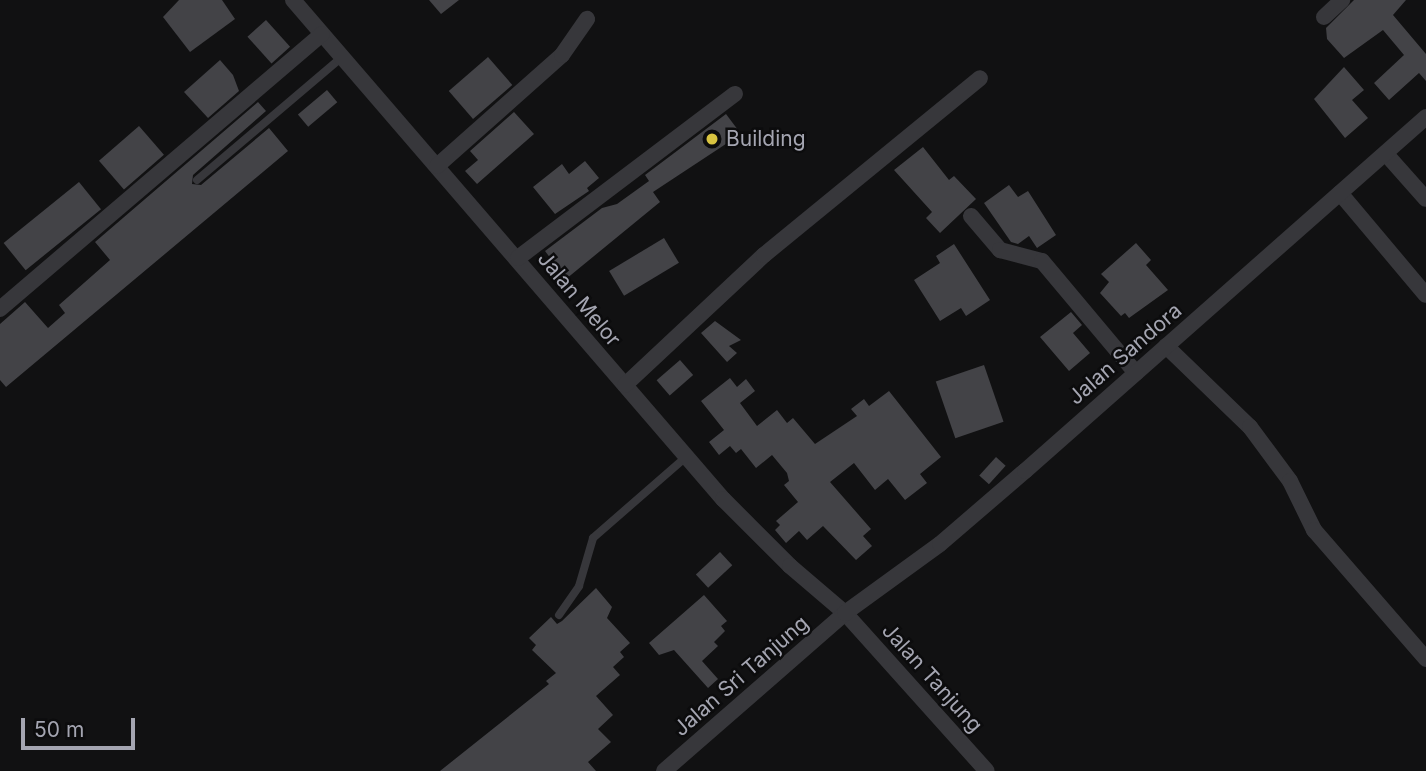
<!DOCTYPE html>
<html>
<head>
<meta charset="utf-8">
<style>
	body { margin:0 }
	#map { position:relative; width:1426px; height:771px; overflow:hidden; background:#111112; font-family:Inter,sans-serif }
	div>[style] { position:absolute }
	.building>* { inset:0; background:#434347; transform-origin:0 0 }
	.service>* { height:8px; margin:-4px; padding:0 4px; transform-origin:4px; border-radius:4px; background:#37373b }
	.minor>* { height:16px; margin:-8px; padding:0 8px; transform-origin:8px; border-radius:8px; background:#37373b }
	.dots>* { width:19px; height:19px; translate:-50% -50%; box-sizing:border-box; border:4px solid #0c0c0d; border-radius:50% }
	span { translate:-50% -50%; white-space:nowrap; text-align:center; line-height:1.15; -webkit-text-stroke:5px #0c0c0d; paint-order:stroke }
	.poi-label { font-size:21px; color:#a4a5b1 }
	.left { translate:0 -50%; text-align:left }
	.street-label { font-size:21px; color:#a4a5b1 }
	.scale { position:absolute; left:21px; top:718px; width:114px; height:32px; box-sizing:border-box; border:4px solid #a4a5b1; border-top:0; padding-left:9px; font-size:21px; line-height:24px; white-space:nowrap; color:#a4a5b1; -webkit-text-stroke:5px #0c0c0d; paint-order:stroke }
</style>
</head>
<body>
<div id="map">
	<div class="building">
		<i style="clip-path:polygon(179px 0,222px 0,235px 19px,190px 52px,163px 17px)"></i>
		<i style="clip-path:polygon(429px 0,459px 0,441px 14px)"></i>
		<i style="clip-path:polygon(1354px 0,1406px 0,1393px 15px,1426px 54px,1426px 81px,1419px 73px,1389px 100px,1374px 83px,1404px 55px,1383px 30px,1344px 58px,1327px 39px,1326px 28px)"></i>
		<i style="left:266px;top:20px;width:36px;height:25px;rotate:48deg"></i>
		<i style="left:488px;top:57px;width:37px;height:52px;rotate:49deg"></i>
		<i style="clip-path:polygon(220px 60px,233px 75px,239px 91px,208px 118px,184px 92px)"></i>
		<i style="clip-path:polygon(1344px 67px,1364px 90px,1352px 100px,1368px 118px,1345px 138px,1314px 99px)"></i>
		<i style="left:327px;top:90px;width:16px;height:38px;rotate:50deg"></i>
		<i style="clip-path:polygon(258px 102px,266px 111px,193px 175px,192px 184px,201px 185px,269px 128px,288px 151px,6px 387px,0 380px,0 324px,25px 302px,48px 328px,65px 313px,59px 305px,110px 260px,95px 242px)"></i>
		<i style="clip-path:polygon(514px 112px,534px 134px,477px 184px,465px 171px,478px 160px,470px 151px)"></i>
		<i style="clip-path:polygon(726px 114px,741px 134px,653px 192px,660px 202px,566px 279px,545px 251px,602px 208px,617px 204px,649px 181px,645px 175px)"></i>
		<i style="left:139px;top:126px;width:38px;height:53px;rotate:49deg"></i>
		<i style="clip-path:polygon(923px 147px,949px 180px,954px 176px,976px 199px,940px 233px,926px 218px,932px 212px,894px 170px)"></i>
		<i style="clip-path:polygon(585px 161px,599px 178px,587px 188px,589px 191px,555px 214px,533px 187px,562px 164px,569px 174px)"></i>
		<i style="left:79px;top:182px;width:35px;height:97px;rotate:51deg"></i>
		<i style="clip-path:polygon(1009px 185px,1018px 197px,1028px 191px,1056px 235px,1037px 248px,1029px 236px,1018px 244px,1011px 242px,984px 203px)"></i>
		<i style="left:664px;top:238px;width:29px;height:64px;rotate:59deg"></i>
		<i style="clip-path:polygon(1136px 243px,1151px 260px,1146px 265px,1168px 290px,1129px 318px,1125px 313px,1121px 316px,1100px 293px,1109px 282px,1101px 274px)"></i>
		<i style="clip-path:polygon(954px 244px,990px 300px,966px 316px,961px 308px,940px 321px,914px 280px,940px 263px,936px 256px)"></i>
		<i style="clip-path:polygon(1071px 312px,1082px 325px,1073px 333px,1090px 353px,1069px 371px,1040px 337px)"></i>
		<i style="clip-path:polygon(715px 321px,741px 340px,729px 346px,737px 353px,727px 362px,701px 333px)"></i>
		<i style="left:680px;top:360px;width:20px;height:31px;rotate:49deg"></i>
		<i style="left:984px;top:365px;width:60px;height:51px;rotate:71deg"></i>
		<i style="clip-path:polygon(730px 378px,737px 387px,746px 379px,755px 391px,740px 403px,757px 426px,777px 410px,787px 423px,793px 418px,815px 444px,857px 416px,851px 409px,864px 399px,869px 406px,889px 391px,941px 457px,920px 474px,927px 483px,905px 500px,888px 479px,875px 490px,854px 463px,830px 482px,871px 529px,863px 536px,872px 546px,856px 560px,823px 526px,807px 540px,799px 531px,786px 543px,775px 530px,780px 525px,776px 521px,798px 502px,784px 485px,789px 481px,787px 473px,772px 455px,756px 468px,741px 449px,736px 453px,730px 446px,719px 455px,709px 442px,724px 430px,701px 401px)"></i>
		<i style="left:996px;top:457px;width:13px;height:25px;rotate:42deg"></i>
		<i style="left:720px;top:552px;width:18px;height:33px;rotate:47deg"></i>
		<i style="clip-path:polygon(596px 588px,612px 607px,607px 618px,630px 643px,620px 652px,624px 657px,613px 667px,620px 675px,596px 696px,613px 715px,598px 729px,611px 742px,588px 762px,596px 771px,440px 771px,549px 684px,546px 681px,556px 673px,532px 650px,536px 645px,529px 638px,551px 617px,557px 624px,562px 621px)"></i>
		<i style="clip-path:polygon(704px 595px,727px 621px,721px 626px,725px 631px,714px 642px,718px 646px,702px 661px,718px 679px,708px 688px,674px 650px,659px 655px,649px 643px)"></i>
	</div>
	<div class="service">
		<i style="left:197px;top:180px;width:190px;rotate:-40.3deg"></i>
		<i style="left:559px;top:615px;width:35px;rotate:-55deg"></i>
		<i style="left:579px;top:586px;width:50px;rotate:-73.7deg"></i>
		<i style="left:593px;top:538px;width:123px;rotate:-41.1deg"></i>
	</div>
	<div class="minor">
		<i style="left:293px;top:0;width:659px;rotate:49.25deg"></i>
		<i style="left:723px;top:499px;width:95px;rotate:45deg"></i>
		<i style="left:790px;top:566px;width:72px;rotate:40.5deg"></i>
		<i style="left:845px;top:613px;width:212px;rotate:48.1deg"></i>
		<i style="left:1324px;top:17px;width:25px;rotate:-43deg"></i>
		<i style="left:1386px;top:154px;width:60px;rotate:48.4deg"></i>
		<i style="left:437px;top:166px;width:167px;rotate:-41.6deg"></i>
		<i style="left:562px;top:55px;width:44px;rotate:-55.2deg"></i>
		<i style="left:1340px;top:193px;width:133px;rotate:49.9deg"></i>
		<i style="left:971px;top:216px;width:45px;rotate:49.5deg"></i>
		<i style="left:1000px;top:250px;width:43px;rotate:14.7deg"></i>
		<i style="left:1042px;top:261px;width:146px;rotate:50deg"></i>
		<i style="left:518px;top:258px;width:272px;rotate:-37.1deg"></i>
		<i style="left:0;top:309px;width:423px;rotate:-40.5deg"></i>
		<i style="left:1166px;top:346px;width:117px;rotate:44deg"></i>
		<i style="left:1250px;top:427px;width:67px;rotate:53.5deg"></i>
		<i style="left:1290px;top:481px;width:55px;rotate:63.9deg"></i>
		<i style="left:1314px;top:530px;width:171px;rotate:49deg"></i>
		<i style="left:625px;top:385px;width:190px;rotate:-43.1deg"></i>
		<i style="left:764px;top:255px;width:279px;rotate:-39.3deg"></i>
		<i style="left:664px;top:771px;width:240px;rotate:-41.1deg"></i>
		<i style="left:845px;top:613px;width:117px;rotate:-36deg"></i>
		<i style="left:940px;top:544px;width:112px;rotate:-40.7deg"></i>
		<i style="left:1025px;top:471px;width:535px;rotate:-41.44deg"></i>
	</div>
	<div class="dots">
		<i style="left:712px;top:139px;background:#d9c441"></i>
	</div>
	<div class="poi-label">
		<span class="left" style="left:726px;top:139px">Building</span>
	</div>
	<div class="street-label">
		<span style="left:579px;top:299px;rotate:50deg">Jalan Melor</span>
		<span style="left:1125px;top:354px;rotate:-41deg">Jalan Sandora</span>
		<span style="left:741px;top:676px;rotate:-41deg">Jalan Sri Tanjung</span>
		<span style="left:932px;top:678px;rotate:48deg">Jalan Tanjung</span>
	</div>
	<div class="scale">50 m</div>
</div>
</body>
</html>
